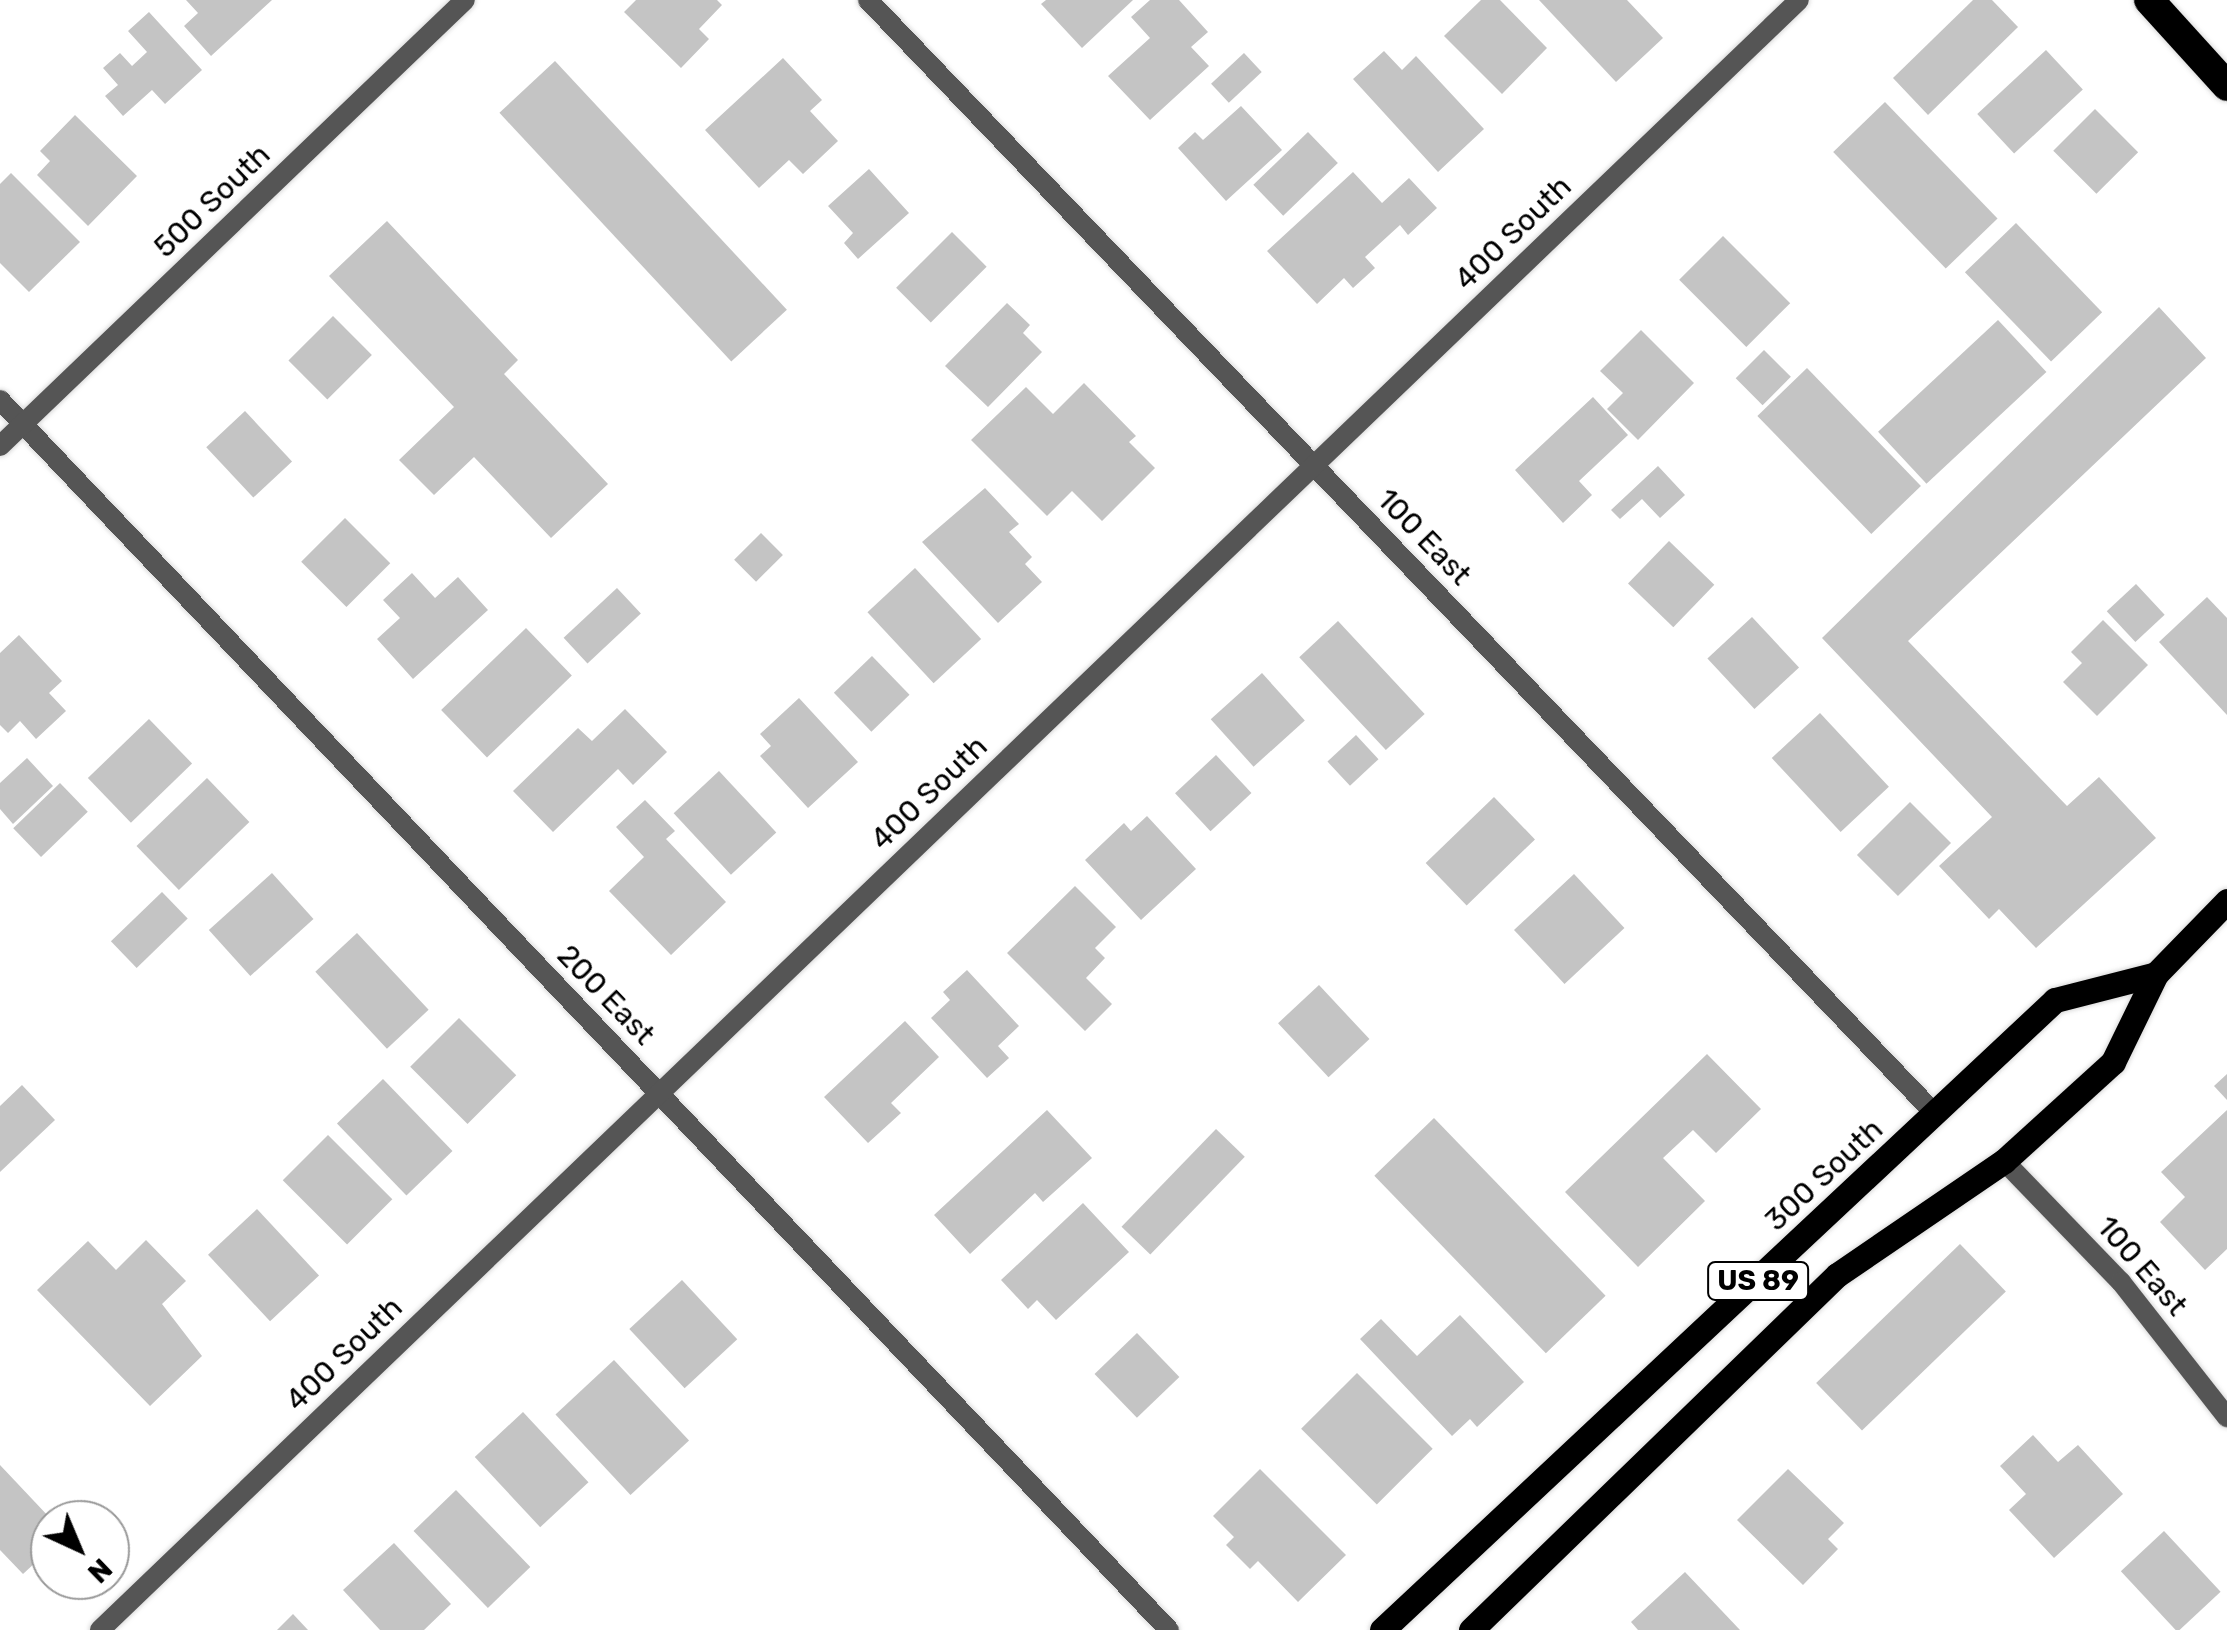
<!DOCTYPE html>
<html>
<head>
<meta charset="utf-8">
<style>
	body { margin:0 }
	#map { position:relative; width:2227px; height:1630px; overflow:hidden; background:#fff; font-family:Rubik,sans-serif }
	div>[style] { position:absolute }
	.building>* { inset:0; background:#c4c4c4; transform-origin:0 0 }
	.roads { filter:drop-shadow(0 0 2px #dbdbdb) drop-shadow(0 0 2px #dbdbdb) }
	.street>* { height:20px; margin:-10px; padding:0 10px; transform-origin:10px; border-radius:10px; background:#555 }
	.primary>* { height:25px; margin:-12.5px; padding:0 12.5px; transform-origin:12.5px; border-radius:12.5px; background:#000 }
	.highway>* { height:30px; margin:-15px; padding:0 15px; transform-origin:15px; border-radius:15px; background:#000 }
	span { translate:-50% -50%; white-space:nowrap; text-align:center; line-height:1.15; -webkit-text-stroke:10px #fff; paint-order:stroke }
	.shield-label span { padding:2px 8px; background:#fff; border:2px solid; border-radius:8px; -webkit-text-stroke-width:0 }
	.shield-label { font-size:28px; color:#000; font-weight:700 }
	.street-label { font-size:30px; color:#000 }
	.north { position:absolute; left:30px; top:1500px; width:100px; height:100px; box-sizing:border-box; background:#fff; border:2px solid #999; border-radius:50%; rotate:136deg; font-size:28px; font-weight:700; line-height:40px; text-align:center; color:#000 }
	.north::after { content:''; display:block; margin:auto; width:35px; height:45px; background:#000; clip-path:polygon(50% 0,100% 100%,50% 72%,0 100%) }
</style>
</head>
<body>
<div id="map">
	<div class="building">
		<i style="clip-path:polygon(186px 0,272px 0,211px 56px,184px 26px,198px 13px)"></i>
		<i style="clip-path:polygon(636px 0,717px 0,722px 5px,699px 29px,709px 39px,681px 68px,624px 12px)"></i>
		<i style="clip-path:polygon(1046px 0,1133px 0,1082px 48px,1041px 4px)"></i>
		<i style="clip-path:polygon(1150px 0,1179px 0,1208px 32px,1191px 47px,1209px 66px,1150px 120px,1108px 76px,1150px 38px,1131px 17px)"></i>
		<i style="clip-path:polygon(1481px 0,1500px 0,1547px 48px,1502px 94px,1444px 36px)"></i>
		<i style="clip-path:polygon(1539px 0,1627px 0,1663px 38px,1616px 82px)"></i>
		<i style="clip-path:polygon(1973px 0,1992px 0,2018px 27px,1928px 115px,1893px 78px)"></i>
		<i style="clip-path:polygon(149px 12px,202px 70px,165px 104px,152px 90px,123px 116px,105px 96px,118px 85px,103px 68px,120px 53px,132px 66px,147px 52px,128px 31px)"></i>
		<i style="left:2046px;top:50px;width:54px;height:94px;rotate:47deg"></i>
		<i style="clip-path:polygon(1384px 51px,1402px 70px,1416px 56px,1484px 129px,1438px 172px,1353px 79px)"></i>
		<i style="left:1244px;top:53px;width:26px;height:45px;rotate:47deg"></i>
		<i style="clip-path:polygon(783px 58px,822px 100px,810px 111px,838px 141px,803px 174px,789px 160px,759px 188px,705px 130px)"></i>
		<i style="left:555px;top:61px;width:340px;height:76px;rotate:47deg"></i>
		<i style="left:1885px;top:102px;width:162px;height:72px;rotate:46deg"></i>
		<i style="clip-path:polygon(1241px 106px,1282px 150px,1226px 201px,1178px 148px,1195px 132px,1203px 140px)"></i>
		<i style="left:2095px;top:109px;width:61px;height:59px;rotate:45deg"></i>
		<i style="clip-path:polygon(75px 115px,137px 176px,88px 226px,37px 175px,50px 161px,40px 151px)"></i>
		<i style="left:1308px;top:132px;width:43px;height:76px;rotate:46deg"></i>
		<i style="clip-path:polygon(869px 169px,909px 213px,858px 259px,844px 243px,853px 233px,828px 206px)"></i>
		<i style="clip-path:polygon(1353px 172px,1382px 203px,1409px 178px,1437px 208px,1408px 235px,1400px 225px,1365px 257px,1375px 268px,1353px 288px,1344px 278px,1317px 304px,1267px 251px)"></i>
		<i style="clip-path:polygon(11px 173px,80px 242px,29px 292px,0 263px,0 184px)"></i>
		<i style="clip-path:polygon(387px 221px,518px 360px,504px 374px,608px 484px,551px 538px,474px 457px,434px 495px,399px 460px,454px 407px,329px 276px)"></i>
		<i style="left:2016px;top:223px;width:124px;height:71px;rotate:46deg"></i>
		<i style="left:952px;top:232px;width:49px;height:79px;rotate:45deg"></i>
		<i style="left:1723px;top:236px;width:95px;height:62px;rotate:45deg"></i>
		<i style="clip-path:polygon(1007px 303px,1030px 325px,1023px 333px,1042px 352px,988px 407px,945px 366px)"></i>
		<i style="clip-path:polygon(2159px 307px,2206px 358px,1908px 641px,2067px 806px,2099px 777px,2156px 838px,2036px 948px,1999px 909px,1989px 919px,1939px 866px,1992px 817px,1822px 638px)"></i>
		<i style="left:333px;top:316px;width:55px;height:63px;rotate:45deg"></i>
		<i style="left:1998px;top:320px;width:71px;height:164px;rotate:47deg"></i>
		<i style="clip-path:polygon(1641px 330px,1694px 383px,1638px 440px,1607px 409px,1623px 393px,1600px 371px)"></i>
		<i style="left:1764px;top:350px;width:38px;height:40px;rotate:45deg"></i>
		<i style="left:1807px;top:368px;width:164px;height:69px;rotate:46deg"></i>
		<i style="clip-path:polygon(1084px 383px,1136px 436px,1129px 442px,1155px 468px,1102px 521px,1072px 491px,1047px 516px,971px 440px,1026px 387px,1053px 414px)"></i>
		<i style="clip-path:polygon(1593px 397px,1628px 435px,1579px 481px,1592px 495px,1563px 523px,1515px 470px)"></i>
		<i style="left:245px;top:411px;width:69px;height:53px;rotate:47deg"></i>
		<i style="clip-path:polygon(1658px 466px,1685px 495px,1660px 518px,1642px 499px,1620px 519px,1611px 510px)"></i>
		<i style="clip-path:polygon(985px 488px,1019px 524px,1009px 532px,1032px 557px,1025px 564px,1042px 582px,998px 623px,922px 542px)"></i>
		<i style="left:345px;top:518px;width:64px;height:62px;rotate:45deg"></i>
		<i style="left:761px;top:533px;width:31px;height:38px;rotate:45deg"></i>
		<i style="left:1669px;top:541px;width:63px;height:59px;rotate:44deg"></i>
		<i style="left:915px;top:568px;width:97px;height:65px;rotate:47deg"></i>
		<i style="clip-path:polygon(412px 573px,435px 598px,458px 577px,488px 610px,413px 679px,377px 639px,400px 618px,383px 600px)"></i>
		<i style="left:2136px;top:584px;width:42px;height:40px;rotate:47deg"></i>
		<i style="left:617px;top:588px;width:35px;height:73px;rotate:47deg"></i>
		<i style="clip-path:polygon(2207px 597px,2227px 618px,2227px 715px,2159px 642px)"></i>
		<i style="left:1752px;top:617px;width:69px;height:61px;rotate:47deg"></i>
		<i style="clip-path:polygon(2103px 620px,2148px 665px,2097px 716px,2063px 682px,2082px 663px,2071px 652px)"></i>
		<i style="left:1338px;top:621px;width:127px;height:53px;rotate:47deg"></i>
		<i style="left:526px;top:628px;width:66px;height:118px;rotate:46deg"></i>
		<i style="clip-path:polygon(19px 635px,62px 681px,49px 693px,66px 711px,36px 739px,20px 721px,8px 733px,0 725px,0 653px)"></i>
		<i style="left:872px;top:656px;width:54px;height:53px;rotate:46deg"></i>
		<i style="left:1262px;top:673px;width:64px;height:69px;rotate:48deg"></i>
		<i style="clip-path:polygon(799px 698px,858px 762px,808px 808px,760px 756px,771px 746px,760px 734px)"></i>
		<i style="clip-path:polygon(625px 709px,667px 752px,633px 785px,618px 769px,553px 832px,513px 791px,578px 728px,592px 741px)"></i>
		<i style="left:1820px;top:713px;width:101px;height:66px;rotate:47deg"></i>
		<i style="left:149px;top:719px;width:62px;height:85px;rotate:46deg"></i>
		<i style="left:1356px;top:735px;width:33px;height:39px;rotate:47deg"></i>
		<i style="left:1216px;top:755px;width:52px;height:56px;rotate:47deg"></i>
		<i style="clip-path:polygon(27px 758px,53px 786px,13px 824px,0 809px,0 783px)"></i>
		<i style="left:719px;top:771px;width:84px;height:62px;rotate:47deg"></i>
		<i style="left:207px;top:778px;width:61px;height:98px;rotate:46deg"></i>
		<i style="left:60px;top:783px;width:40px;height:65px;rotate:46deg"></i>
		<i style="left:1494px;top:797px;width:59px;height:95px;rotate:46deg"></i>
		<i style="clip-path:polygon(645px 800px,675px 831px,666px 839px,726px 902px,671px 955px,609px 891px,644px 857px,616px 827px)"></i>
		<i style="left:1910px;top:802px;width:58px;height:75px;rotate:45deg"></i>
		<i style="clip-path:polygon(1147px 816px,1196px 869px,1141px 920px,1085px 860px,1124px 823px,1131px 831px)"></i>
		<i style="left:272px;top:873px;width:62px;height:85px;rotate:48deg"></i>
		<i style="left:1574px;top:874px;width:74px;height:82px;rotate:47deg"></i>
		<i style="clip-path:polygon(1075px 886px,1116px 927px,1095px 948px,1105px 958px,1086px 978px,1112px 1004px,1085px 1031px,1007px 953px)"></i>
		<i style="left:162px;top:892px;width:37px;height:71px;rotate:46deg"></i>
		<i style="left:357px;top:933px;width:105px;height:57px;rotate:47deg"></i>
		<i style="clip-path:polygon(967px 970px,1019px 1026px,998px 1046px,1009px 1058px,987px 1078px,931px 1018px,950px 1000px,943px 992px)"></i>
		<i style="left:1319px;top:985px;width:74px;height:56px;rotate:47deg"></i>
		<i style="left:459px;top:1018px;width:81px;height:69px;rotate:45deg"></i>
		<i style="clip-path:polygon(905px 1021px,939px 1057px,891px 1103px,901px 1113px,868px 1143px,824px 1097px)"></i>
		<i style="clip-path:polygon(1707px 1054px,1761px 1109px,1716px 1153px,1693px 1130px,1663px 1158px,1705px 1201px,1638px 1267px,1565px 1192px)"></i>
		<i style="clip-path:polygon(2227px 1074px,2227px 1100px,2214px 1086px)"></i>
		<i style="left:383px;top:1079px;width:100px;height:64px;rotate:46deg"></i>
		<i style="clip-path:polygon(22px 1085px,55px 1120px,0 1172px,0 1106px)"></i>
		<i style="clip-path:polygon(1047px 1110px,1092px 1158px,1043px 1202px,1035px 1193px,970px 1254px,934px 1215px)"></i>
		<i style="clip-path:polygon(2227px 1110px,2227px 1249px,2205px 1270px,2160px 1222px,2185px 1197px,2161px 1172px)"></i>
		<i style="left:1434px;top:1118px;width:247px;height:83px;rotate:46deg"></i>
		<i style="left:1216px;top:1129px;width:40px;height:136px;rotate:44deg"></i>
		<i style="left:328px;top:1135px;width:91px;height:64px;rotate:45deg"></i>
		<i style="clip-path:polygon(1083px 1203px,1129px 1252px,1056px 1320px,1037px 1300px,1028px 1309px,1001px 1280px)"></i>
		<i style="left:257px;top:1209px;width:91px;height:67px;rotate:47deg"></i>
		<i style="clip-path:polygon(146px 1240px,186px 1281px,162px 1304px,202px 1356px,150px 1406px,37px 1290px,88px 1241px,116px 1270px)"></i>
		<i style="left:1960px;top:1244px;width:66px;height:200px;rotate:46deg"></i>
		<i style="left:682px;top:1280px;width:81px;height:72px;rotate:47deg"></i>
		<i style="clip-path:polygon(1460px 1315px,1524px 1382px,1477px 1427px,1470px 1419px,1452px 1436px,1360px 1339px,1381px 1319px,1417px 1356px)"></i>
		<i style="left:1137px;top:1333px;width:61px;height:59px;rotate:46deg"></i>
		<i style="left:614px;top:1360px;width:110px;height:80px;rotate:47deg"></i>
		<i style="left:1357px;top:1373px;width:107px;height:79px;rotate:45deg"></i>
		<i style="left:523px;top:1412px;width:96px;height:66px;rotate:47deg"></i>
		<i style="clip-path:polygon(2033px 1435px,2058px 1462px,2078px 1445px,2123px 1494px,2054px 1558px,2009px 1510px,2026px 1494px,2000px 1466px)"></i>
		<i style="clip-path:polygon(0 1465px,50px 1518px,50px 1549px,23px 1574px,0 1550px)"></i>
		<i style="clip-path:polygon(1260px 1469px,1346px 1555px,1298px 1602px,1258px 1561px,1250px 1569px,1226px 1545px,1234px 1537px,1213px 1516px)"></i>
		<i style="clip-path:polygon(1788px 1469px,1844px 1523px,1828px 1539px,1838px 1549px,1803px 1585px,1737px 1520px)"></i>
		<i style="left:456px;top:1490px;width:107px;height:59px;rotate:46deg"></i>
		<i style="left:2164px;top:1531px;width:83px;height:59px;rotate:47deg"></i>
		<i style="clip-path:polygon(394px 1543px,451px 1604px,424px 1630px,380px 1630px,343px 1590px)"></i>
		<i style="clip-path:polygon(1685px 1572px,1740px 1630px,1638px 1630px,1631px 1622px)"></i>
		<i style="clip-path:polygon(293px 1614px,308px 1630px,277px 1630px)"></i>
	</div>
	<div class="roads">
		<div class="street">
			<i style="left:868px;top:0;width:1544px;rotate:46.23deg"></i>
			<i style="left:0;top:400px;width:1697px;rotate:46.46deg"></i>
			<i style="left:0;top:446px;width:644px;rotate:-43.81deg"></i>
			<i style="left:2004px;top:1161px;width:168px;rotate:46deg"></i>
			<i style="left:2121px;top:1282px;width:172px;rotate:51.9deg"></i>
			<i style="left:100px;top:1630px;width:2354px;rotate:-43.81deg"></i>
		</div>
		<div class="primary">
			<i style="left:1382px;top:1630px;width:922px;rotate:-43.11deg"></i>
			<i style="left:2055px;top:1000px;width:104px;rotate:-14.4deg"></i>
			<i style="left:1471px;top:1630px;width:510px;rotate:-44.13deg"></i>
			<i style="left:1837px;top:1275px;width:202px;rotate:-34.3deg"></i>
			<i style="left:2004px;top:1161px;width:147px;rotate:-42.2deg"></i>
			<i style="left:2113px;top:1062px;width:98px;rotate:-64deg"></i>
			<i style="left:2156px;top:974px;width:102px;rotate:-45.8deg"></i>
		</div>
		<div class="highway">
			<i style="left:2149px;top:0;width:116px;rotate:47.8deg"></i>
		</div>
	</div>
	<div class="shield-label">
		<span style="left:1758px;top:1281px">US 89</span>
	</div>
	<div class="street-label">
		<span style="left:212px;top:201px;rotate:-44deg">500 South</span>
		<span style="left:1513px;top:233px;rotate:-44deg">400 South</span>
		<span style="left:1424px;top:537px;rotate:46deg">100 East</span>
		<span style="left:929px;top:793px;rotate:-44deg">400 South</span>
		<span style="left:606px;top:995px;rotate:46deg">200 East</span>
		<span style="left:1824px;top:1175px;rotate:-43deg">300 South</span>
		<span style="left:2142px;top:1266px;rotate:49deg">100 East</span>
		<span style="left:344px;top:1354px;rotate:-44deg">400 South</span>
	</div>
	<div class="north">N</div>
</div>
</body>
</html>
